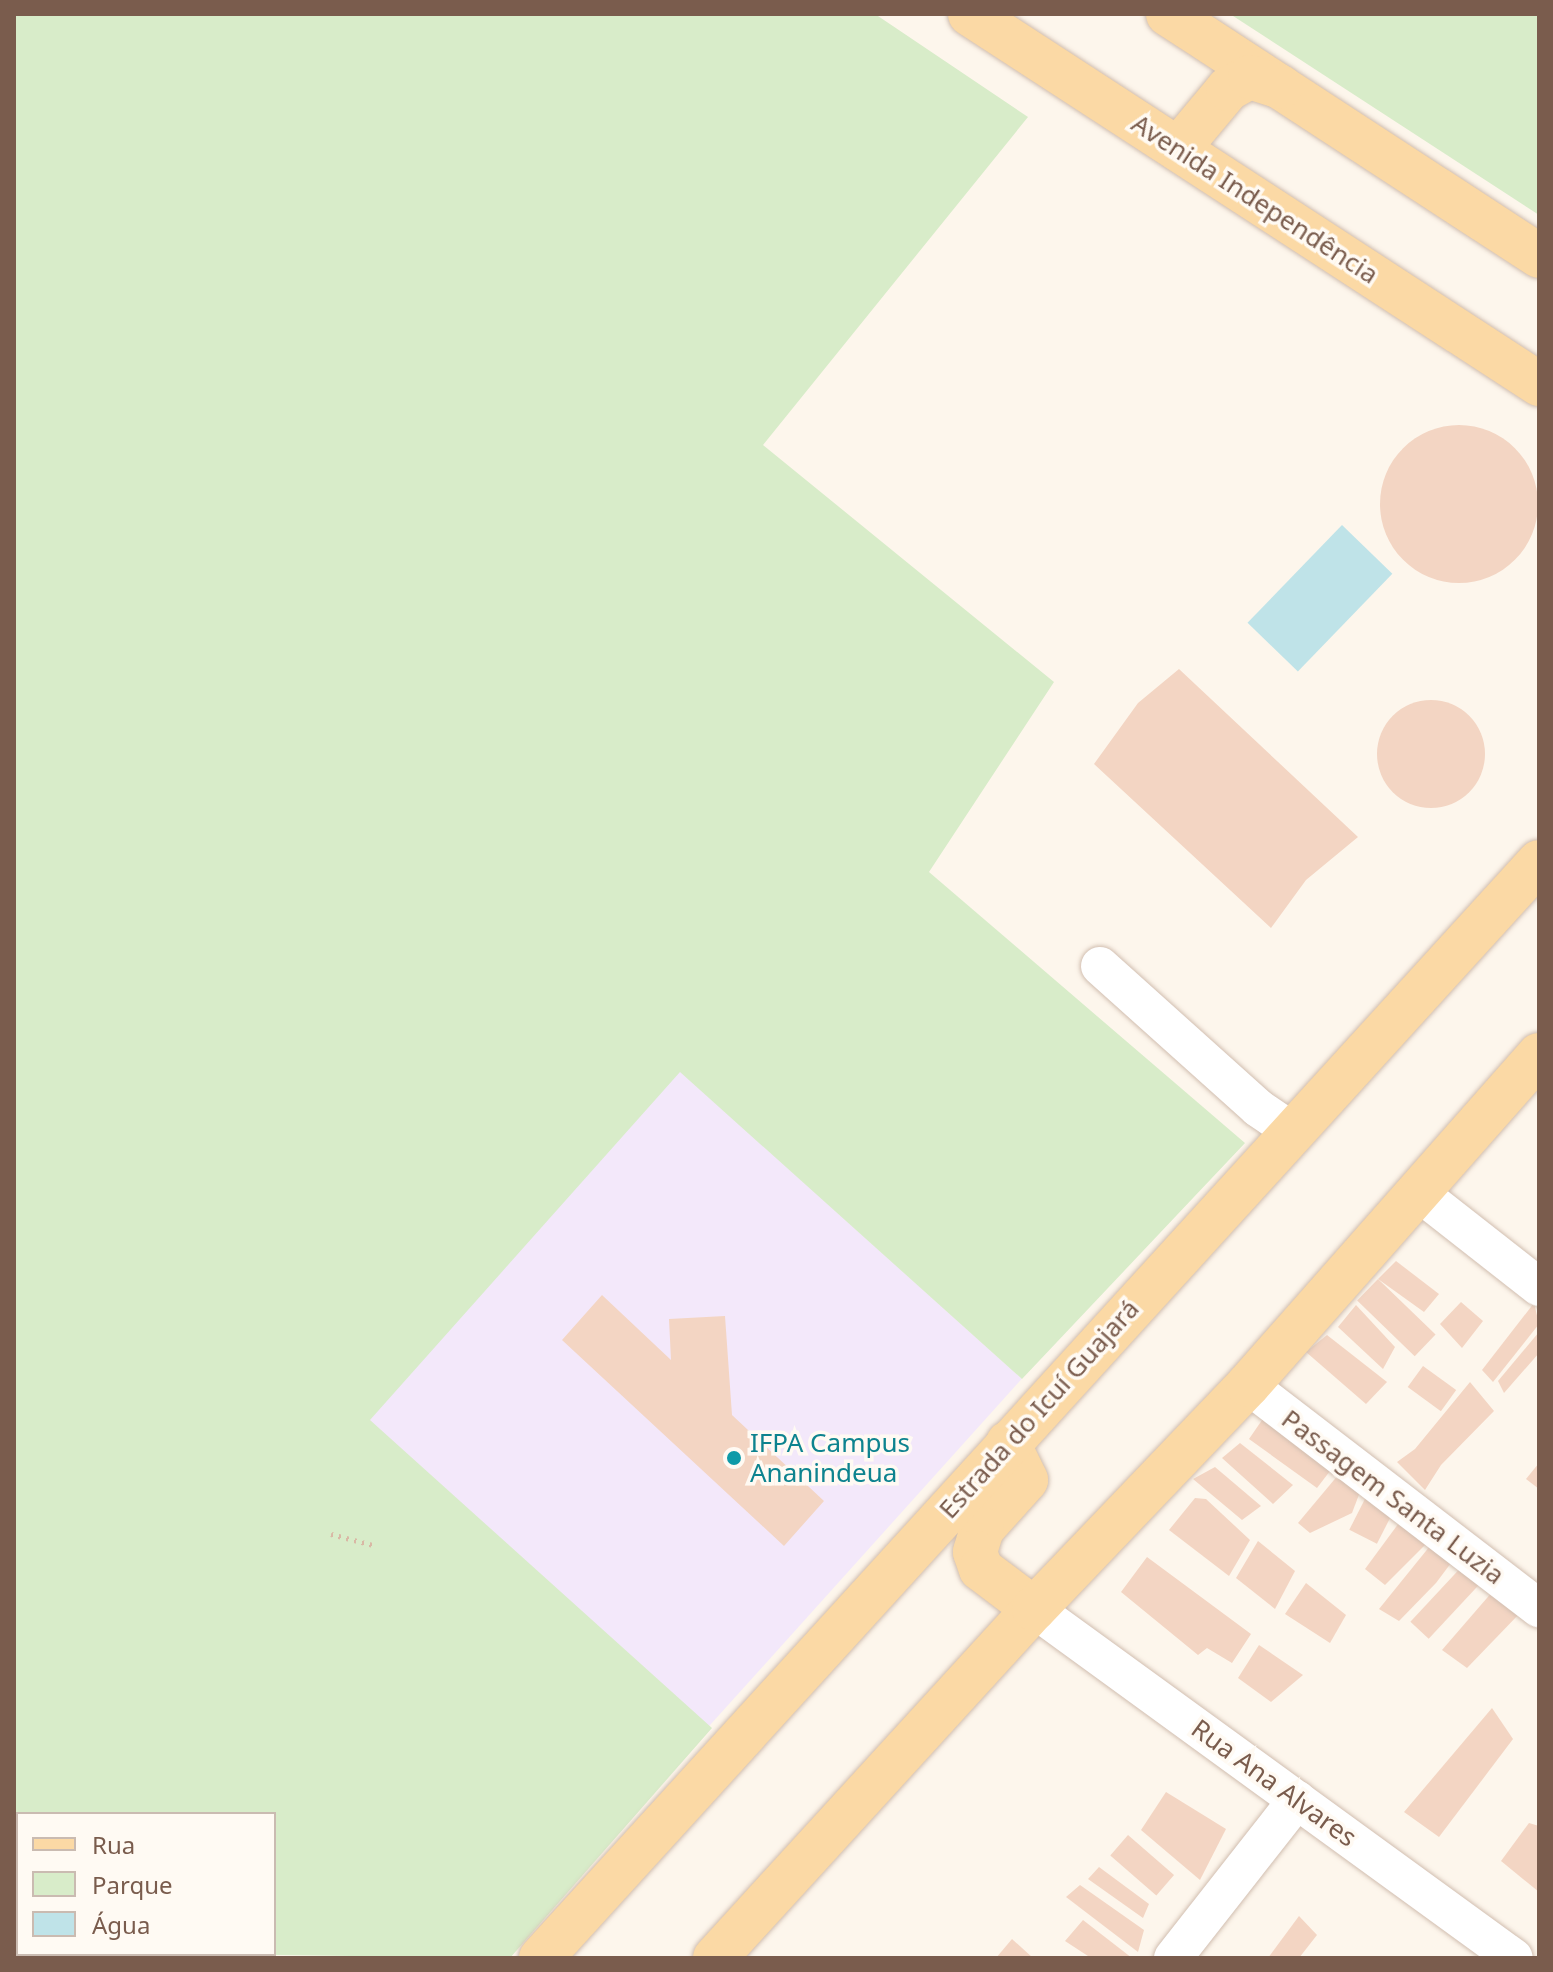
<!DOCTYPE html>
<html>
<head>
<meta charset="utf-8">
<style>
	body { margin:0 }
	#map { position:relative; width:1553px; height:1972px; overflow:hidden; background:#fdf6ec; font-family:"Noto Sans",sans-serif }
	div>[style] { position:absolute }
	.education>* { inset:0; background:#f3e8fa; transform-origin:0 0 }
	.green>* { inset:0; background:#d8ecc9 }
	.water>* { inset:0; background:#bfe3e8; transform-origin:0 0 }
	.building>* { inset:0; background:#f3d5c3; transform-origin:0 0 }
	.round { border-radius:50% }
	.path>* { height:5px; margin-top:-2.5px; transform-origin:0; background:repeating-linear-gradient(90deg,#d9b8a5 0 2px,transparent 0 8px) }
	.roads { filter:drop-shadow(0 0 2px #d1beb0) drop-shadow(0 0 2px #d1beb0) }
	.minor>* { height:38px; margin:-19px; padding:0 19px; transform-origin:19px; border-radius:19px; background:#fff }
	.major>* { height:44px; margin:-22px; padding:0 22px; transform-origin:22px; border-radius:22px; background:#fbd9a5 }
	.dots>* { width:22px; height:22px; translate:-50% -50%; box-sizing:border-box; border:4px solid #fffaf3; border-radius:50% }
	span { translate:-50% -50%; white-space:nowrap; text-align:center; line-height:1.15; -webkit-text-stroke:7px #fffaf3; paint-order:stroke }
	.street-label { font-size:26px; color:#7a5c4d }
	.culture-label { font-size:26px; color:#0d838f }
	.left { translate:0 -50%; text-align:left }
	.frame { position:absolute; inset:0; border:16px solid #7a5c4d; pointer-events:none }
	.legend { position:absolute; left:16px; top:1812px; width:260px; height:144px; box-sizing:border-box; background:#fffaf3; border:2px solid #cabbb1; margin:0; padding:10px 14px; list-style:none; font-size:24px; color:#7a5c4d }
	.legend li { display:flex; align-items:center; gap:16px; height:40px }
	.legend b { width:40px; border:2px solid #cabbb1 }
</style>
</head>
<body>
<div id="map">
	<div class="education">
		<i style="left:680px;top:1071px;width:460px;height:468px;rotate:42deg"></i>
	</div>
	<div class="green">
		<i style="clip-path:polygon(14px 14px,875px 14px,1028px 117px,763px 445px,1054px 682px,929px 872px,1245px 1143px,1022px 1379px,680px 1072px,370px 1420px,712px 1728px,510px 1958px,197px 1954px,274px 1954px,274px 1814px,18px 1814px,18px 1873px,14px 1871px)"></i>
		<i style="clip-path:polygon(1230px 14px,1539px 14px,1539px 215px)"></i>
	</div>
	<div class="water">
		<i style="left:1342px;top:525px;width:70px;height:136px;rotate:44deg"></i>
	</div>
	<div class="building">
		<i class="round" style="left:1380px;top:425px;width:158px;height:158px"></i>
		<i style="clip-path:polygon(1179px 669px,1358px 837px,1306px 880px,1271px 928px,1094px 764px,1138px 703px)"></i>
		<i class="round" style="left:1377px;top:700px;width:108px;height:108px"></i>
		<i style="clip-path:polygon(1396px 1261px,1439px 1294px,1424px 1312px,1378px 1279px)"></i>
		<i style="left:1378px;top:1279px;width:80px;height:30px;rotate:44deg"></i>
		<i style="clip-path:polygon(602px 1295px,671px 1360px,669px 1319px,725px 1316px,732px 1415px,824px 1501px,784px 1546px,562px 1340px)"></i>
		<i style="clip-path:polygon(1461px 1302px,1483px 1321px,1462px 1348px,1440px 1324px)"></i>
		<i style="clip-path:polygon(1534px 1303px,1539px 1324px,1493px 1382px,1482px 1370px)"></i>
		<i style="clip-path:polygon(1356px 1305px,1395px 1347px,1383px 1369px,1338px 1327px)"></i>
		<i style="clip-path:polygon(1539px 1332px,1539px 1353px,1504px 1393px,1498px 1381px)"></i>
		<i style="clip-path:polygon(1327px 1335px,1387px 1382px,1366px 1404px,1306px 1352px)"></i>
		<i style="left:1423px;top:1366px;width:41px;height:26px;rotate:36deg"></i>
		<i style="clip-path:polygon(1470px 1382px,1494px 1411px,1441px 1465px,1425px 1490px,1397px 1462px,1415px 1449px)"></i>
		<i style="clip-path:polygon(1269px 1410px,1330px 1471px,1317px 1488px,1249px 1439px)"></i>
		<i style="clip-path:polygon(1240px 1443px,1293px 1485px,1273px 1504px,1222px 1458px)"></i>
		<i style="clip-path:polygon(1539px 1463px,1539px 1489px,1526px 1479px)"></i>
		<i style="clip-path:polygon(1215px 1467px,1261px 1506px,1242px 1520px,1193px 1479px)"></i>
		<i style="clip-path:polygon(1344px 1468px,1363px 1484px,1352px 1513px,1310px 1533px,1298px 1523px)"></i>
		<i style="left:1367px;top:1495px;width:31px;height:39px;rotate:27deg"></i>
		<i style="clip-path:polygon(1195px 1498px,1206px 1499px,1250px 1540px,1229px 1576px,1169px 1530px)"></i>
		<i style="clip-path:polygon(1407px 1512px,1432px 1538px,1385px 1585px,1365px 1569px)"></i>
		<i style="clip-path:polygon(1258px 1541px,1295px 1571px,1275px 1609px,1236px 1578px)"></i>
		<i style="clip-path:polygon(1434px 1541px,1454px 1559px,1436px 1583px,1399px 1621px,1379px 1609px)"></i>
		<i style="clip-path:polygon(1147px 1557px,1251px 1634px,1232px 1663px,1207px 1648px,1198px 1655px,1121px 1592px)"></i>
		<i style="left:1467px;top:1561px;width:25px;height:83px;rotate:43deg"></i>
		<i style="clip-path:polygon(1306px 1583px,1346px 1615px,1330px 1643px,1285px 1614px)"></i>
		<i style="clip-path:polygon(1493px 1591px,1521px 1612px,1467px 1668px,1442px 1650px)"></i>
		<i style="clip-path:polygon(1259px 1645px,1303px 1675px,1271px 1702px,1238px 1678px)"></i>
		<i style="clip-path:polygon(1492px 1708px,1513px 1739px,1439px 1837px,1404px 1812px)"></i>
		<i style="clip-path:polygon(1166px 1792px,1226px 1829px,1200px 1880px,1141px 1830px)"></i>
		<i style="clip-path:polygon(1529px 1823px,1539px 1826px,1539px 1892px,1501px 1861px)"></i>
		<i style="left:1128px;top:1835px;width:61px;height:27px;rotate:41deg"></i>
		<i style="clip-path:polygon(1099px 1867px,1149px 1904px,1143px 1918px,1088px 1879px)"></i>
		<i style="clip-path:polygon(1080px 1885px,1144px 1930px,1138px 1952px,1066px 1897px)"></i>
		<i style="clip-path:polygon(1299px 1916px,1317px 1935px,1299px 1958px,1268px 1958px)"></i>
		<i style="clip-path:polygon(1083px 1920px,1132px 1958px,1091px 1958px,1065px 1941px)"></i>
		<i style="clip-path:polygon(1012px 1939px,1033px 1958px,996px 1958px)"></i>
	</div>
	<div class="path">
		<i style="left:331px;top:1534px;width:43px;rotate:14.7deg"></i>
	</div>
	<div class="roads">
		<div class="minor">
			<i style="left:1100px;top:966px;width:212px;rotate:41.9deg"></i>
			<i style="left:1258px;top:1108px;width:41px;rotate:34.1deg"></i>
			<i style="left:1418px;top:1192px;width:154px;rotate:38.1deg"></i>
			<i style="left:1248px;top:1385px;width:367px;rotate:37.5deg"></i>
			<i style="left:1034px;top:1609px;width:593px;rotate:36.02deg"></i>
			<i style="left:1173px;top:1958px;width:201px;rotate:-51.9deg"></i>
		</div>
		<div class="major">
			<i style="left:970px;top:14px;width:679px;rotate:33.03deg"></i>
			<i style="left:1168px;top:14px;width:443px;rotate:33.1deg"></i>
			<i style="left:1178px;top:149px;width:78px;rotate:-50.2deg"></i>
			<i style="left:1228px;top:89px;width:25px;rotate:-29deg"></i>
			<i style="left:1250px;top:77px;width:32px;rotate:18deg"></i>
			<i style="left:1008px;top:1443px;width:41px;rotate:64.1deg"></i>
			<i style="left:1026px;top:1480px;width:66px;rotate:131.9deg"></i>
			<i style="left:982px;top:1529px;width:24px;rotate:107deg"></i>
			<i style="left:975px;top:1552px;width:18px;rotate:71deg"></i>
			<i style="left:981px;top:1569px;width:66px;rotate:37deg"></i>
			<i style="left:14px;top:1917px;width:4px;rotate:27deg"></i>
			<i style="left:99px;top:1954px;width:11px;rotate:22deg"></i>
			<i style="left:541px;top:1958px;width:1482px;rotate:-47.68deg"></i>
			<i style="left:715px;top:1958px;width:473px;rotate:-47.6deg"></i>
			<i style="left:1034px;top:1609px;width:310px;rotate:-46.3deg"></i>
			<i style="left:1248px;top:1385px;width:440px;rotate:-48.6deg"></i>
		</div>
	</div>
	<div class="dots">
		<i style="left:734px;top:1458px;background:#0f9aa8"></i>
	</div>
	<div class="street-label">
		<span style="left:1255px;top:199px;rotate:33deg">Avenida Independência</span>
		<span style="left:1039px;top:1409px;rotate:-48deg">Estrada do Icuí Guajará</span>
		<span style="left:1393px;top:1497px;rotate:37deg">Passagem Santa Luzia</span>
		<span style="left:1274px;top:1783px;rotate:36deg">Rua Ana Alvares</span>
	</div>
	<div class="culture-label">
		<span class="left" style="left:750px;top:1458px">IFPA Campus<br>Ananindeua</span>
	</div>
	<div class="frame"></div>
	<ul class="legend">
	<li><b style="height:10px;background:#fbd9a5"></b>Rua</li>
	<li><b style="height:22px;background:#d8ecc9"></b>Parque</li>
	<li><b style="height:22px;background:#bfe3e8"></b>Água</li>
	</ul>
</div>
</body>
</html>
